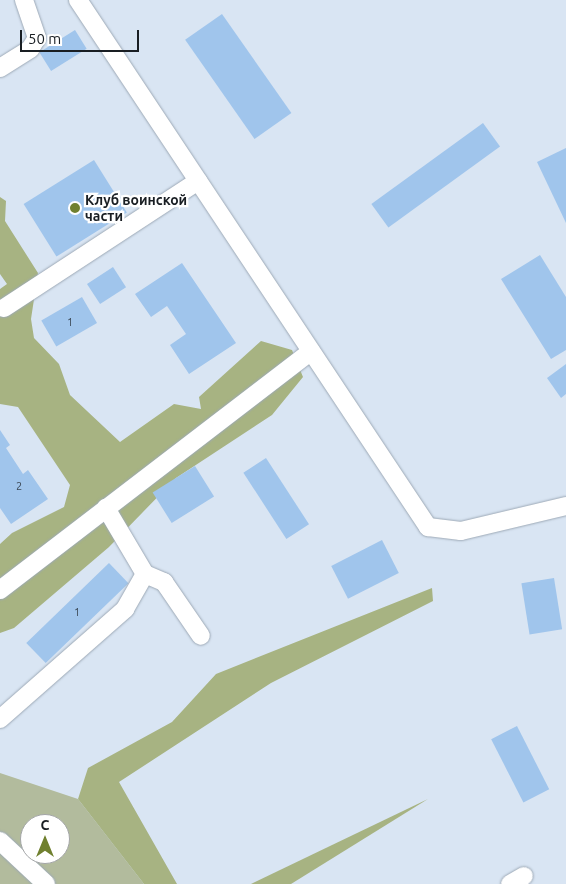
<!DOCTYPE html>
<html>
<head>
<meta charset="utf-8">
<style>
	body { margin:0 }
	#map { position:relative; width:566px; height:884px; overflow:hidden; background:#d9e5f3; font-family:Ubuntu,sans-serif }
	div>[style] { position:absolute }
	.green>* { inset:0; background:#b2bb9d }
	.forest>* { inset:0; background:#a7b382 }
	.building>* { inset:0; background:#a0c5ec; transform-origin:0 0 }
	.roads { filter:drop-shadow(0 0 1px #9da9b6) drop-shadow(0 0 1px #9da9b6) }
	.minor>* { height:18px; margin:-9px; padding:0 9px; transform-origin:9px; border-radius:9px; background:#fff }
	.dots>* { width:14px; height:14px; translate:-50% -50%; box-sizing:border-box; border:2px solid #fff; border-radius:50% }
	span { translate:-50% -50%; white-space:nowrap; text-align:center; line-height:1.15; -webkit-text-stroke:4.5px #fff; paint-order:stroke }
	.number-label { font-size:11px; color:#3b4855 }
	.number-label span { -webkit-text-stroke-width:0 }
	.poi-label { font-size:14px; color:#191e23; font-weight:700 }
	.left { translate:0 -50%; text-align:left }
	.north { position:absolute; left:20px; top:814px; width:50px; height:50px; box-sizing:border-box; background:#fff; border:1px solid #a3a5a7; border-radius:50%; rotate:0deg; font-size:14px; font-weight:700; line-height:20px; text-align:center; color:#191e23 }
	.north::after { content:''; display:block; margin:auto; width:18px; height:22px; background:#70802f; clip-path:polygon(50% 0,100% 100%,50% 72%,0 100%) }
	.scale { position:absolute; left:20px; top:30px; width:119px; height:22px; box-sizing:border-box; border:2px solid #191e23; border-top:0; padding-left:6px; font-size:15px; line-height:18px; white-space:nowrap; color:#191e23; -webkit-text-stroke:4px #fff; paint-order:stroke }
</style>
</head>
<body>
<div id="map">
	<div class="green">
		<i style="clip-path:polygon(evenodd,0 773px,78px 799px,144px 884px,0 884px,0 773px,30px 824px,60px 824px,60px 854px,30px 854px,30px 824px)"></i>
	</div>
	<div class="forest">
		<i style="clip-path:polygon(0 197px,6px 201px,5px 221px,38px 273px,31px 319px,34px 338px,59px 364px,70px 395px,120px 442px,174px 404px,201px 409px,199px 397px,261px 341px,292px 350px,303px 377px,272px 415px,176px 478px,109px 547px,14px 628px,0 633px,0 544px,12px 533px,64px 507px,70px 485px,18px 407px,0 404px,0 289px,7px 284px,0 274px)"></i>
		<i style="clip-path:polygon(432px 588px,433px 601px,271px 683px,119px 782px,177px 884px,144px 884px,78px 799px,88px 768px,172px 722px,216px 674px)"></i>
		<i style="clip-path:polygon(428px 799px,291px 884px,251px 884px,330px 846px)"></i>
	</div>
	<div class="building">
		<i style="left:222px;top:14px;width:121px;height:45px;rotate:55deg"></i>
		<i style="left:75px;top:30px;width:22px;height:42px;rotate:58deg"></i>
		<i style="left:483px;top:123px;width:29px;height:138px;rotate:54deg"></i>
		<i style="clip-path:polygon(566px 148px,566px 223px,537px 162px)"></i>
		<i style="left:94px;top:160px;width:62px;height:83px;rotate:58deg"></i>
		<i style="clip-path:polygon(540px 255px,566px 297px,566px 350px,551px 359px,501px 279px)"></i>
		<i style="clip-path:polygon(182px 263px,236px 343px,189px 374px,170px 345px,186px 334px,167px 306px,151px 317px,135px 294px)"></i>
		<i style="left:113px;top:267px;width:24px;height:31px;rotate:57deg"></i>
		<i style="left:82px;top:297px;width:30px;height:47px;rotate:60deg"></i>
		<i style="clip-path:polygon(566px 364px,566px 394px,561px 398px,547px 378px)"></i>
		<i style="clip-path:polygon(0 430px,10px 445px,6px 448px,23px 474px,28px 470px,48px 499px,11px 524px,0 508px)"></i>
		<i style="left:266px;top:458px;width:79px;height:27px;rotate:57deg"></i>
		<i style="left:195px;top:466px;width:36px;height:50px;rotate:58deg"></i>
		<i style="left:382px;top:540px;width:37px;height:57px;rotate:63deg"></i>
		<i style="left:109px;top:563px;width:28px;height:115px;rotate:46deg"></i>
		<i style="left:554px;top:578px;width:52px;height:33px;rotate:81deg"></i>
		<i style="left:517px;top:726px;width:71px;height:29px;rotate:63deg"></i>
	</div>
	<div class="roads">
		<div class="minor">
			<i style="left:78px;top:0;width:633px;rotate:56.41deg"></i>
			<i style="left:428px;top:527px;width:33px;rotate:7deg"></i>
			<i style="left:461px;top:531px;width:108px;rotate:-13.4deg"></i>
			<i style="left:0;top:68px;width:36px;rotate:-32deg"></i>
			<i style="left:30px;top:49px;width:13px;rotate:-58deg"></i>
			<i style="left:37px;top:38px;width:40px;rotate:-108.9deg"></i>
			<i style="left:4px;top:308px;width:232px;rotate:-33.2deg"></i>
			<i style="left:145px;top:574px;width:21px;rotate:23deg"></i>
			<i style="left:164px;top:582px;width:65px;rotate:55.6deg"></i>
			<i style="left:0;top:590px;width:392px;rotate:-37.5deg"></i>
			<i style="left:0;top:719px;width:167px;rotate:-41.3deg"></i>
			<i style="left:125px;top:609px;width:40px;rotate:-60.3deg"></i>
			<i style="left:145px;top:574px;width:77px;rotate:-120.6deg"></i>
			<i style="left:0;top:841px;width:63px;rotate:43.1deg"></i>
			<i style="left:510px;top:884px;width:16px;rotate:-30deg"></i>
		</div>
	</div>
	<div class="dots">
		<i style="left:75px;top:208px;background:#70802f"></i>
	</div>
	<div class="number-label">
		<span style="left:70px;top:322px">1</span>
		<span style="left:19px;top:486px">2</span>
		<span style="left:77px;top:612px">1</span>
	</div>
	<div class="poi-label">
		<span class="left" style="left:85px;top:208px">Клуб воинской<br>части</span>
	</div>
	<div class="north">С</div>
	<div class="scale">50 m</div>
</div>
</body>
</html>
